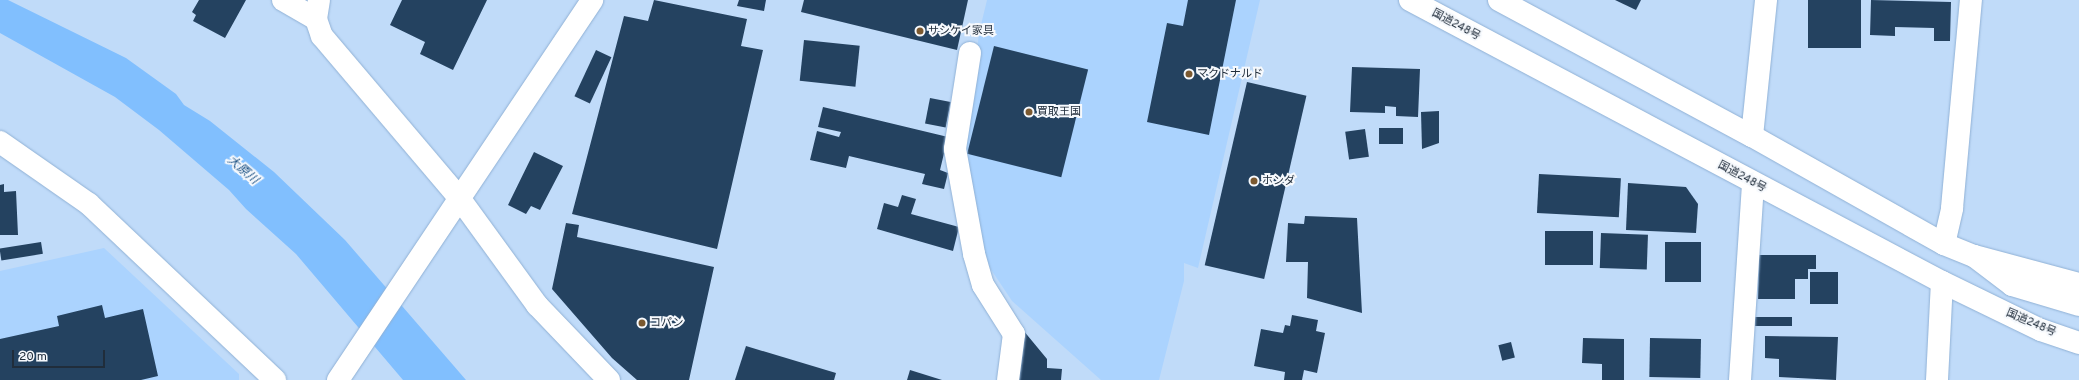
<!DOCTYPE html>
<html>
<head>
<meta charset="utf-8">
<style>
	body { margin:0 }
	#map { position:relative; width:2079px; height:380px; overflow:hidden; background:#c0dbf9; font-family:Overpass,"Noto Sans JP",sans-serif }
	div>[style] { position:absolute }
	.built>* { inset:0; background:#abd3fe }
	.water>* { inset:0; background:#81bffe }
	.building>* { inset:0; background:#244260; transform-origin:0 0 }
	.roads { filter:drop-shadow(0 0 1px #90b1d5) drop-shadow(0 0 1px #90b1d5) }
	.minor>* { height:22px; margin:-11px; padding:0 11px; transform-origin:11px; border-radius:11px; background:#fff }
	.tertiary>* { height:22px; margin:-11px; padding:0 11px; transform-origin:11px; border-radius:11px; background:#fff }
	.trunk>* { height:22px; margin:-11px; padding:0 11px; transform-origin:11px; border-radius:11px; background:#fff }
	.motorway>* { height:22px; margin:-11px; padding:0 11px; transform-origin:11px; border-radius:11px; background:#fff }
	.dots>* { width:11px; height:11px; translate:-50% -50%; box-sizing:border-box; border:2px solid #f6f9fd; border-radius:50% }
	span { translate:-50% -50%; white-space:nowrap; text-align:center; line-height:1.15; -webkit-text-stroke:4px #f6f9fd; paint-order:stroke }
	.street-label { font-size:11px; color:#202d3b }
	.poi-label { font-size:11px; color:#202d3b }
	.left { translate:0 -50%; text-align:left }
	.water-label { font-size:12px; color:#164d80; font-style:italic }
	.scale { position:absolute; left:12px; top:350px; width:93px; height:18px; box-sizing:border-box; border:2px solid #202d3b; border-top:0; padding-left:5px; font-size:12px; line-height:14px; white-space:nowrap; color:#202d3b; -webkit-text-stroke:3px #f6f9fd; paint-order:stroke }
</style>
</head>
<body>
<div id="map">
	<div class="built">
		<i style="clip-path:polygon(987px 0,1260px 0,1198px 268px,1184px 263px,1184px 281px,1159px 380px,1101px 380px,1012px 301px,978px 250px,964px 163px,979px 33px)"></i>
		<i style="clip-path:polygon(104px 248px,239px 374px,239px 380px,0 380px,0 271px)"></i>
	</div>
	<div class="water">
		<i style="clip-path:polygon(0 0,8px 0,126px 58px,176px 94px,184px 105px,210px 121px,274px 172px,345px 240px,466px 380px,403px 380px,296px 254px,246px 209px,229px 190px,159px 130px,115px 97px,0 33px)"></i>
	</div>
	<div class="building">
		<i style="clip-path:polygon(199px 0,246px 0,225px 38px,193px 21px,196px 15px,192px 12px)"></i>
		<i style="clip-path:polygon(402px 0,487px 0,453px 70px,420px 54px,425px 42px,390px 25px)"></i>
		<i style="clip-path:polygon(654px 0,747px 19px,741px 46px,763px 50px,717px 249px,572px 214px,624px 16px,648px 21px)"></i>
		<i style="clip-path:polygon(739px 0,766px 0,764px 11px,737px 6px)"></i>
		<i style="clip-path:polygon(804px 0,968px 0,957px 50px,801px 12px)"></i>
		<i style="clip-path:polygon(1188px 0,1236px 0,1209px 135px,1147px 122px,1167px 23px,1183px 26px)"></i>
		<i style="clip-path:polygon(1615px 0,1641px 0,1636px 10px)"></i>
		<i style="left:1808px;top:0;width:53px;height:48px"></i>
		<i style="clip-path:polygon(1871px 0,1951px 2px,1950px 41px,1934px 41px,1934px 28px,1895px 27px,1895px 36px,1870px 35px)"></i>
		<i style="left:804px;top:40px;width:56px;height:41px;rotate:6deg"></i>
		<i style="left:994px;top:46px;width:97px;height:111px;rotate:14deg"></i>
		<i style="left:596px;top:50px;width:17px;height:51px;rotate:25deg"></i>
		<i style="clip-path:polygon(1352px 67px,1420px 69px,1418px 117px,1396px 116px,1396px 107px,1385px 106px,1385px 113px,1350px 112px)"></i>
		<i style="left:1247px;top:82px;width:61px;height:188px;rotate:13deg"></i>
		<i style="left:930px;top:98px;width:21px;height:26px;rotate:11deg"></i>
		<i style="clip-path:polygon(823px 107px,948px 137px,940px 170px,948px 173px,944px 189px,922px 184px,925px 174px,849px 156px,846px 168px,810px 160px,817px 131px,839px 137px,841px 132px,818px 127px)"></i>
		<i style="clip-path:polygon(1439px 111px,1439px 143px,1422px 149px,1421px 112px)"></i>
		<i style="left:1403px;top:128px;width:16px;height:24px;rotate:90deg"></i>
		<i style="left:1365px;top:129px;width:28px;height:20px;rotate:82deg"></i>
		<i style="clip-path:polygon(534px 152px,563px 166px,540px 210px,531px 206px,526px 214px,508px 205px)"></i>
		<i style="left:1539px;top:174px;width:82px;height:39px;rotate:3deg"></i>
		<i style="clip-path:polygon(1628px 183px,1686px 187px,1698px 204px,1696px 233px,1626px 230px)"></i>
		<i style="clip-path:polygon(4px 184px,4px 192px,16px 191px,18px 235px,0 235px,0 185px)"></i>
		<i style="clip-path:polygon(902px 195px,916px 199px,911px 214px,959px 227px,953px 251px,877px 229px,884px 203px,898px 207px)"></i>
		<i style="clip-path:polygon(1305px 216px,1357px 218px,1362px 313px,1307px 298px,1308px 262px,1286px 262px,1288px 223px,1304px 224px)"></i>
		<i style="clip-path:polygon(566px 223px,579px 225px,577px 237px,714px 267px,689px 380px,637px 380px,612px 358px,552px 289px)"></i>
		<i style="left:1545px;top:231px;width:48px;height:34px"></i>
		<i style="left:1601px;top:233px;width:47px;height:35px;rotate:2deg"></i>
		<i style="left:41px;top:242px;width:12px;height:42px;rotate:81deg"></i>
		<i style="left:1665px;top:242px;width:36px;height:40px"></i>
		<i style="clip-path:polygon(1759px 255px,1816px 255px,1816px 269px,1808px 269px,1808px 279px,1795px 279px,1795px 299px,1758px 299px)"></i>
		<i style="left:1810px;top:272px;width:28px;height:32px"></i>
		<i style="clip-path:polygon(102px 305px,105px 318px,143px 309px,158px 376px,141px 380px,0 380px,0 339px,59px 326px,57px 316px)"></i>
		<i style="clip-path:polygon(1292px 315px,1318px 320px,1316px 331px,1325px 333px,1317px 373px,1304px 370px,1302px 380px,1284px 380px,1285px 372px,1254px 366px,1261px 329px,1283px 333px,1285px 325px,1290px 326px)"></i>
		<i style="left:1755px;top:317px;width:37px;height:9px"></i>
		<i style="clip-path:polygon(1023px 330px,1047px 359px,1047px 368px,1062px 369px,1061px 380px,1018px 380px)"></i>
		<i style="clip-path:polygon(1765px 336px,1838px 337px,1836px 380px,1779px 377px,1779px 359px,1765px 358px)"></i>
		<i style="clip-path:polygon(1583px 338px,1624px 339px,1624px 380px,1602px 380px,1602px 364px,1582px 363px)"></i>
		<i style="left:1650px;top:338px;width:51px;height:39px;rotate:1deg"></i>
		<i style="left:1511px;top:342px;width:16px;height:13px;rotate:76deg"></i>
		<i style="clip-path:polygon(746px 346px,836px 373px,834px 380px,735px 380px)"></i>
		<i style="clip-path:polygon(910px 370px,942px 380px,907px 380px)"></i>
	</div>
	<div class="roads">
		<div class="minor">
			<i style="left:283px;top:0;width:38px;rotate:30deg"></i>
			<i style="left:319px;top:0;width:19px;rotate:99deg"></i>
			<i style="left:316px;top:19px;width:18px;rotate:71deg"></i>
			<i style="left:322px;top:36px;width:214px;rotate:49.7deg"></i>
			<i style="left:460px;top:199px;width:131px;rotate:54deg"></i>
			<i style="left:537px;top:305px;width:104px;rotate:46.2deg"></i>
			<i style="left:970px;top:53px;width:97px;rotate:98.9deg"></i>
			<i style="left:955px;top:149px;width:107px;rotate:79.7deg"></i>
			<i style="left:974px;top:254px;width:32px;rotate:74deg"></i>
			<i style="left:983px;top:285px;width:58px;rotate:57.7deg"></i>
			<i style="left:1014px;top:334px;width:46px;rotate:97.4deg"></i>
			<i style="left:1752px;top:136px;width:137px;rotate:-84.1deg"></i>
			<i style="left:1944px;top:244px;width:37px;rotate:-77deg"></i>
			<i style="left:1952px;top:208px;width:209px;rotate:-84.8deg"></i>
			<i style="left:1740px;top:380px;width:197px;rotate:-86.2deg"></i>
			<i style="left:1937px;top:380px;width:98px;rotate:-87.1deg"></i>
		</div>
		<div class="tertiary">
			<i style="left:0;top:142px;width:108px;rotate:34.9deg"></i>
			<i style="left:89px;top:204px;width:256px;rotate:43.4deg"></i>
			<i style="left:338px;top:380px;width:457px;rotate:-56.2deg"></i>
		</div>
		<div class="trunk">
			<i style="left:1410px;top:0;width:602px;rotate:27.93deg"></i>
			<i style="left:1942px;top:282px;width:110px;rotate:25.9deg"></i>
			<i style="left:2041px;top:330px;width:40px;rotate:18.9deg"></i>
			<i style="left:1499px;top:0;width:287px;rotate:28.3deg"></i>
			<i style="left:1752px;top:136px;width:220px;rotate:29.4deg"></i>
			<i style="left:1944px;top:244px;width:32px;rotate:22deg"></i>
			<i style="left:1974px;top:256px;width:48px;rotate:37.3deg"></i>
			<i style="left:2012px;top:285px;width:70px;rotate:16.6deg"></i>
		</div>
		<div class="motorway">
			<i style="left:1974px;top:256px;width:109px;rotate:14.9deg"></i>
		</div>
	</div>
	<div class="dots">
		<i style="left:920px;top:31px;background:#7b5930"></i>
		<i style="left:1189px;top:74px;background:#7b5930"></i>
		<i style="left:1029px;top:112px;background:#7b5930"></i>
		<i style="left:1254px;top:181px;background:#7b5930"></i>
		<i style="left:642px;top:323px;background:#7b5930"></i>
	</div>
	<div class="street-label">
		<span style="left:1456px;top:25px;rotate:28deg">国道248号</span>
		<span style="left:1742px;top:177px;rotate:28deg">国道248号</span>
		<span style="left:2031px;top:323px;rotate:23deg">国道248号</span>
	</div>
	<div class="poi-label">
		<span class="left" style="left:928px;top:31px">サシケイ家具</span>
		<span class="left" style="left:1197px;top:74px">マクドナルド</span>
		<span class="left" style="left:1037px;top:112px">買取王国</span>
		<span class="left" style="left:1262px;top:181px">ホンダ</span>
		<span class="left" style="left:650px;top:323px">コパン</span>
	</div>
	<div class="water-label">
		<span style="left:242px;top:171px;rotate:41deg">大原川</span>
	</div>
	<div class="scale">20 m</div>
</div>
</body>
</html>
